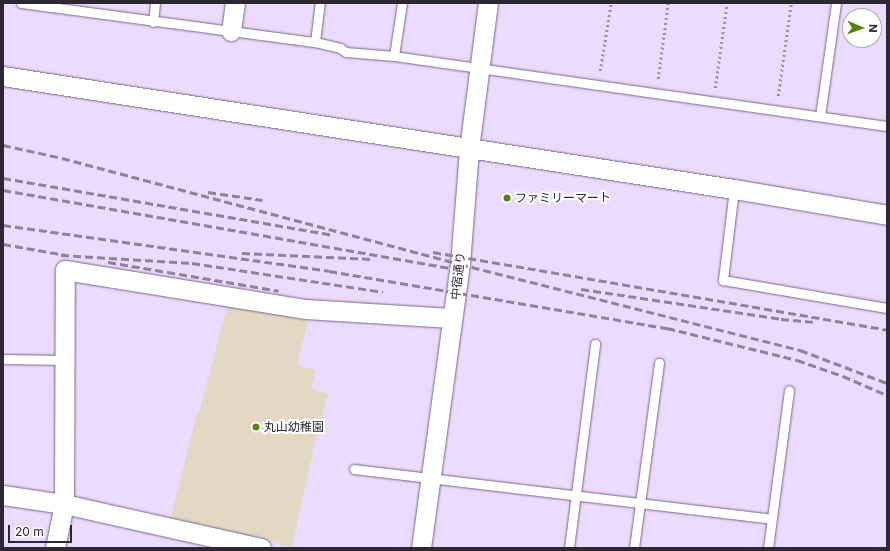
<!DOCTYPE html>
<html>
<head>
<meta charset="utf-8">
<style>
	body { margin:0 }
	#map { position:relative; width:890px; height:551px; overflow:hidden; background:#ebdbfe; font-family:Inter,"Noto Sans JP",sans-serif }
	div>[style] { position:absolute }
	.education>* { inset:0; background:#e3d8c4 }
	.path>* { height:2.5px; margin-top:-1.25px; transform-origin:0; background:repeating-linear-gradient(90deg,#9c90aa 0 2px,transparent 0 5px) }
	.roads { filter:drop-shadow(0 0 1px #756785) drop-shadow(0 0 1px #756785) }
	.lane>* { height:9px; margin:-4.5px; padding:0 4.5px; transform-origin:4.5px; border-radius:4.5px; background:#fff }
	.street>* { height:19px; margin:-9.5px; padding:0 9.5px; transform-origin:9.5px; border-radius:9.5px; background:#fff }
	.rail>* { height:3px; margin-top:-1.5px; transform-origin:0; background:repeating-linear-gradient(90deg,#8e839c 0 8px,transparent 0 12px) }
	.dots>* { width:11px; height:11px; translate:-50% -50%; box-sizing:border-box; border:2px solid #fff; border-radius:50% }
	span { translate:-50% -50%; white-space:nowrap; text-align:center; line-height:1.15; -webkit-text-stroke:4px #fff; paint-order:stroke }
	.poi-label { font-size:12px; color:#2d2734 }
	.left { translate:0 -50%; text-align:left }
	.street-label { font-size:12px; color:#2d2734 }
	.frame { position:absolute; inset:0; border:4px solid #2d2734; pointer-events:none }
	.north { position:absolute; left:842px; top:8px; width:40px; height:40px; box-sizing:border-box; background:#fff; border:1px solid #aba9ae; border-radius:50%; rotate:92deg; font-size:11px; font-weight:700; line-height:16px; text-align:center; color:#2d2734 }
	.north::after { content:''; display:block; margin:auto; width:14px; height:18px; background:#558312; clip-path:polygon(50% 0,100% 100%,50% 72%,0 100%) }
	.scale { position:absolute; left:8px; top:525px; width:64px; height:18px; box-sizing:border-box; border:2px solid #2d2734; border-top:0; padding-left:5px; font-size:12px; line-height:14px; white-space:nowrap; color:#2d2734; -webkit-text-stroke:3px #fff; paint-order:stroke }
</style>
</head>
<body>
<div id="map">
	<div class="education">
		<i style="clip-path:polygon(228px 303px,309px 317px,297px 365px,316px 370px,311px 389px,328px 394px,315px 442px,292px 547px,170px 520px,197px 413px,199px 413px)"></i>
	</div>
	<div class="path">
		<i style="left:600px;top:71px;width:69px;rotate:-80.8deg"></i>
		<i style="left:658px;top:79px;width:77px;rotate:-82.5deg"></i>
		<i style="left:715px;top:88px;width:86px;rotate:-82deg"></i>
		<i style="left:778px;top:96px;width:94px;rotate:-82deg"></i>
	</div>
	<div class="roads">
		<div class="lane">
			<i style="left:21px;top:3px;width:297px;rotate:7.6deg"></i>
			<i style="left:315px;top:42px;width:26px;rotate:13deg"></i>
			<i style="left:340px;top:48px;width:7px;rotate:34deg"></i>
			<i style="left:346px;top:52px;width:48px;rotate:4.8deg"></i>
			<i style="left:394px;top:56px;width:498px;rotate:8.1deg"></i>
			<i style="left:153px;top:22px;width:19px;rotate:-84deg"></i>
			<i style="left:315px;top:42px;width:39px;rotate:-83deg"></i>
			<i style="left:394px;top:56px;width:54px;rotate:-81.4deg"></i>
			<i style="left:820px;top:116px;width:114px;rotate:-81.9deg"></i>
			<i style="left:734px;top:189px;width:92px;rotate:96.9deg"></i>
			<i style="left:723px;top:280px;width:166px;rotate:9.7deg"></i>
			<i style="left:3px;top:359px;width:62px;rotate:0.9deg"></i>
			<i style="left:354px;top:469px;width:420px;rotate:6.8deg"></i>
			<i style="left:569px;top:548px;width:206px;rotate:-82.7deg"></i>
			<i style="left:634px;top:548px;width:187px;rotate:-82.3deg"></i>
			<i style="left:768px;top:548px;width:159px;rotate:-82.4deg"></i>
		</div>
		<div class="street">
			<i style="left:231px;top:31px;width:28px;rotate:-82deg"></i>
			<i style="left:3px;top:76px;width:740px;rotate:8.79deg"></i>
			<i style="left:734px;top:189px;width:155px;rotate:9.6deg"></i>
			<i style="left:3px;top:495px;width:62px;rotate:8.4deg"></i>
			<i style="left:64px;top:504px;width:202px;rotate:12.6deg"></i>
			<i style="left:55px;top:548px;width:45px;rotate:-78.4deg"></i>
			<i style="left:64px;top:504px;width:234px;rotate:-89.8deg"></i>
			<i style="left:65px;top:270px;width:244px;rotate:9.2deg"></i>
			<i style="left:306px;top:309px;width:145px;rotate:3.6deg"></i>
			<i style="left:421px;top:548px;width:287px;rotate:-82.2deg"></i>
			<i style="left:460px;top:264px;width:115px;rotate:-85.5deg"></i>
			<i style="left:469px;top:149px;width:147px;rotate:-82.6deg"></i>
		</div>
	</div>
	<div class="rail">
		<i style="left:3px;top:145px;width:60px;rotate:12.4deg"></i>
		<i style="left:62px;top:158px;width:412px;rotate:14.9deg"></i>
		<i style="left:460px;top:264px;width:351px;rotate:14.2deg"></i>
		<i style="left:800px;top:350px;width:93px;rotate:20.8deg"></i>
		<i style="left:3px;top:178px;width:334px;rotate:9.8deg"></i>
		<i style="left:3px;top:190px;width:464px;rotate:9.9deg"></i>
		<i style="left:208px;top:192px;width:55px;rotate:8.4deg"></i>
		<i style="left:3px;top:225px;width:329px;rotate:8deg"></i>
		<i style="left:329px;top:271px;width:343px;rotate:9.6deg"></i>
		<i style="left:667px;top:328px;width:134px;rotate:13.8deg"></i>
		<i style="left:797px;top:360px;width:49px;rotate:19.2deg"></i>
		<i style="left:843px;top:376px;width:48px;rotate:23.4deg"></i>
		<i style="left:3px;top:244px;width:64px;rotate:9.9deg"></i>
		<i style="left:433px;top:252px;width:461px;rotate:9.7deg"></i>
		<i style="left:242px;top:253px;width:130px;rotate:2.6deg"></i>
		<i style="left:61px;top:255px;width:131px;rotate:3.5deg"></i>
		<i style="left:192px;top:263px;width:193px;rotate:8.6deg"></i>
		<i style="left:108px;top:262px;width:173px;rotate:9.6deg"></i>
		<i style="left:581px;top:289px;width:202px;rotate:8.5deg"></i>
		<i style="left:781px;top:319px;width:33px;rotate:5deg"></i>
	</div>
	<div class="dots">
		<i style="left:507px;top:198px;background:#558312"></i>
		<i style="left:256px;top:427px;background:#558312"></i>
	</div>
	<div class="poi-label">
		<span class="left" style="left:515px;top:198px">ファミリーマート</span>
		<span class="left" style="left:264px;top:427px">丸山幼稚園</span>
	</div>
	<div class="street-label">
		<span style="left:458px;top:276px;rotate:-83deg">中宿通り</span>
	</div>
	<div class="frame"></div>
	<div class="north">N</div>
	<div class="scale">20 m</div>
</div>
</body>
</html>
